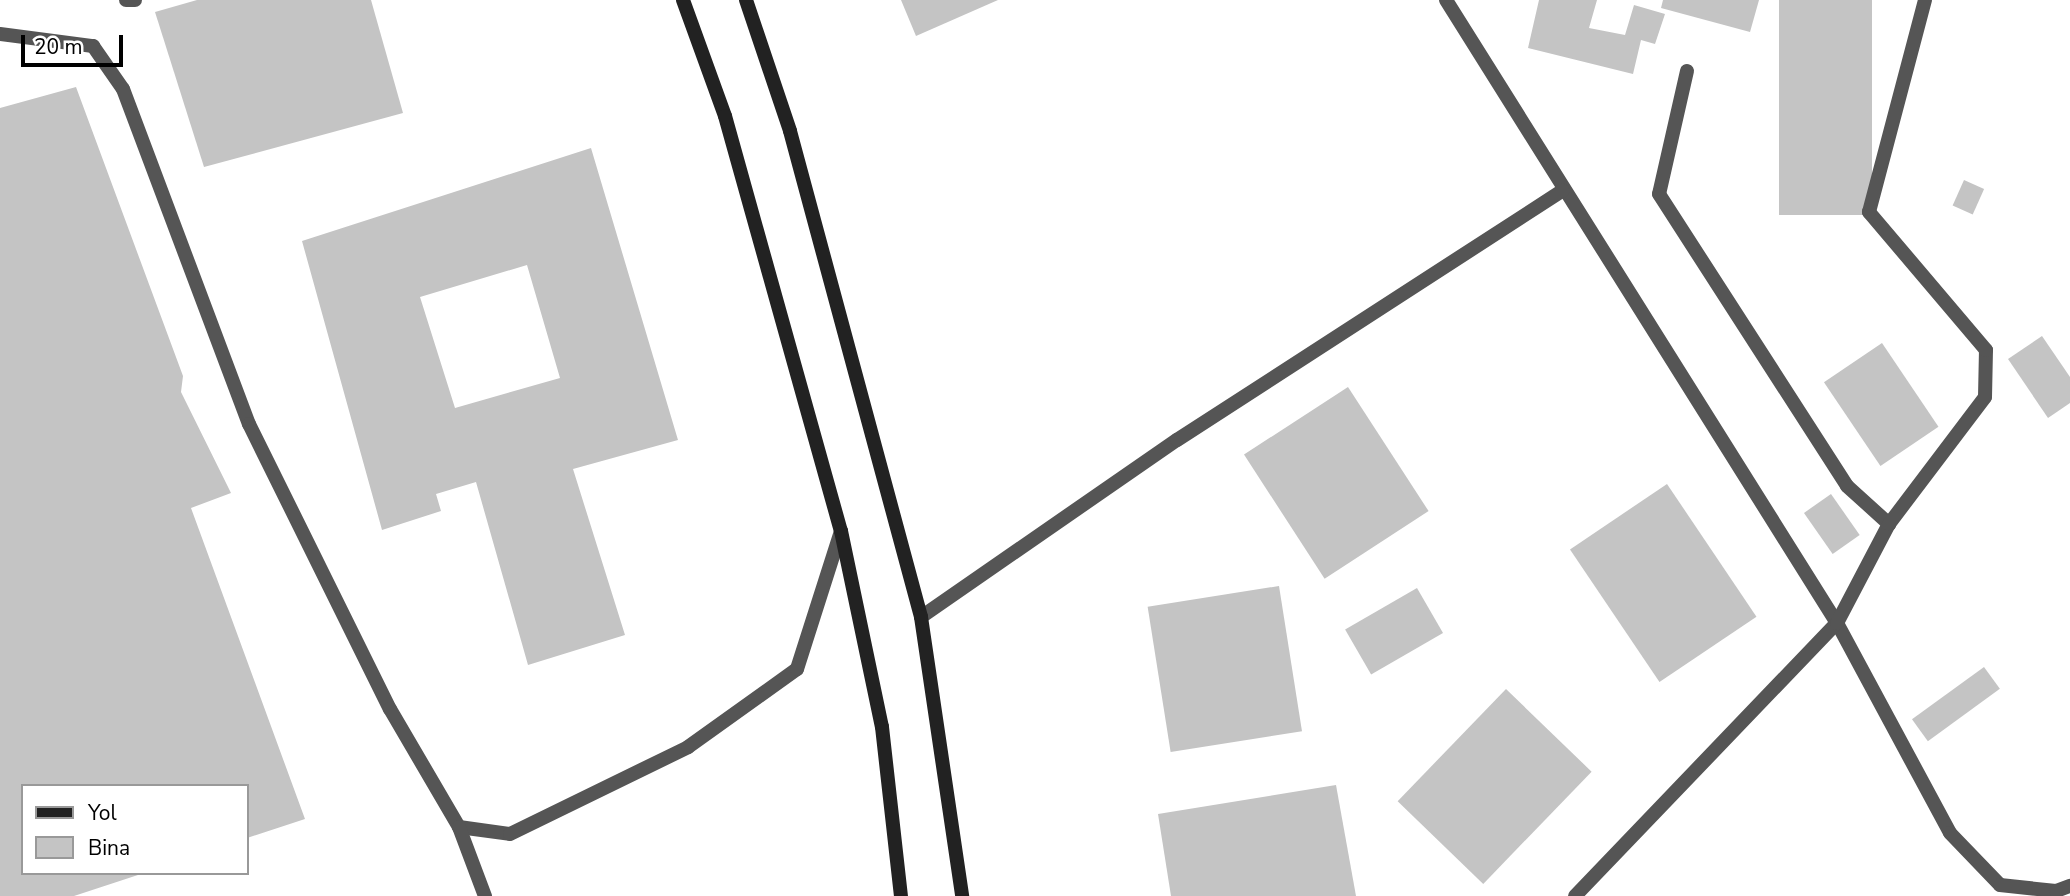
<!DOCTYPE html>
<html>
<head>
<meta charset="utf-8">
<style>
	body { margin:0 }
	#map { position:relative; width:2070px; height:896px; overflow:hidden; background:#fff; font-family:"Nunito Sans",sans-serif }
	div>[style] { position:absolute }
	.building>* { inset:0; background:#c4c4c4; transform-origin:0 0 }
	.minor>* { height:14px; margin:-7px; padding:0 7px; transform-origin:7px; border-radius:7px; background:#555 }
	.secondary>* { height:14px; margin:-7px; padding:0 7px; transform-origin:7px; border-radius:7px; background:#222 }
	span { translate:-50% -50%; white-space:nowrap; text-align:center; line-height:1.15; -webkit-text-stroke:5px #fff; paint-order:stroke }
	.legend { position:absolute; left:21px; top:784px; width:228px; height:91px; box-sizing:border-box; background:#fff; border:2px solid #999; margin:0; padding:9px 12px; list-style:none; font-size:21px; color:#000 }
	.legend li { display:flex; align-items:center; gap:14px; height:35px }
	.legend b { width:35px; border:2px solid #999 }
	.scale { position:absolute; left:21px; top:35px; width:102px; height:32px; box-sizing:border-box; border:4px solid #000; border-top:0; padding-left:9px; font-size:21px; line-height:24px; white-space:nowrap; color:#000; -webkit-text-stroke:5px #fff; paint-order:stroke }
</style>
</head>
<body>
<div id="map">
	<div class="building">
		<i style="clip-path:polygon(197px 0,371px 0,403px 113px,204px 167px,155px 12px)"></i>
		<i style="clip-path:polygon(901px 0,998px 0,916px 36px)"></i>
		<i style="clip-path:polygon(1539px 0,1597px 0,1589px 28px,1625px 35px,1634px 5px,1665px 14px,1655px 44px,1641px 40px,1633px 74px,1528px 48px)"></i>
		<i style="clip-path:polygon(1663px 0,1759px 0,1750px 32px,1661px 8px)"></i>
		<i style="left:1779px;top:0;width:93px;height:215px"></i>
		<i style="clip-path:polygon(76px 87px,183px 376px,181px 392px,231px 493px,191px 508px,305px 819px,247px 838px,247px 786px,23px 786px,23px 873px,141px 874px,74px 896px,0 896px,0 108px)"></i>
		<i style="clip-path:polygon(evenodd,591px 148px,678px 440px,573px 469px,625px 635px,528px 665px,476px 482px,436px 494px,441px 511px,382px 530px,302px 241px,591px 148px,527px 265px,560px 378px,455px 408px,420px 297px,527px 265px)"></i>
		<i style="left:1964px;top:180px;width:22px;height:28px;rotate:24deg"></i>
		<i style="clip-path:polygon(2042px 336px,2070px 377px,2070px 403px,2048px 418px,2008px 359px)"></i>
		<i style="left:1882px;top:343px;width:101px;height:70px;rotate:56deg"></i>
		<i style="left:1348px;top:387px;width:148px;height:124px;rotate:57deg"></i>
		<i style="left:1667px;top:484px;width:160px;height:117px;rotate:56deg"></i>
		<i style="left:1831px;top:494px;width:50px;height:33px;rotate:55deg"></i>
		<i style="left:1279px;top:586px;width:147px;height:133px;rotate:81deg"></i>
		<i style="left:1417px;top:588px;width:52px;height:83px;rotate:60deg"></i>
		<i style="left:1984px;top:667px;width:27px;height:89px;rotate:54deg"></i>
		<i style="left:1506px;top:689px;width:119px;height:156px;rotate:44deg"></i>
		<i style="clip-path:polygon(1336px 785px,1356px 896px,1171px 896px,1158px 814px)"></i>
	</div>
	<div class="minor">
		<i style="left:126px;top:0;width:9px"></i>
		<i style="left:1446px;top:0;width:736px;rotate:57.89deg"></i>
		<i style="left:1837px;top:623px;width:238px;rotate:61.7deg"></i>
		<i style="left:1950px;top:833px;width:72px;rotate:46.1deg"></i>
		<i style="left:2000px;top:885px;width:56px;rotate:6.1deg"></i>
		<i style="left:2056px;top:891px;width:15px;rotate:-20deg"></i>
		<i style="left:0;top:34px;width:94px;rotate:7.4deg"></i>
		<i style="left:93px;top:46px;width:52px;rotate:55.1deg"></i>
		<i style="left:123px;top:89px;width:358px;rotate:69.4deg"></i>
		<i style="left:249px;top:424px;width:318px;rotate:63.7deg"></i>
		<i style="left:390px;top:709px;width:137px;rotate:59.7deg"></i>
		<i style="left:459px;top:827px;width:51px;rotate:7.8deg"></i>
		<i style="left:510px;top:834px;width:198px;rotate:-26deg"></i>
		<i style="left:688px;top:747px;width:134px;rotate:-35.6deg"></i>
		<i style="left:797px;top:669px;width:145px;rotate:-72.3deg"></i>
		<i style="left:1687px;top:71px;width:126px;rotate:102.8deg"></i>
		<i style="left:1659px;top:194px;width:347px;rotate:57.2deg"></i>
		<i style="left:1847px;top:486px;width:57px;rotate:42.1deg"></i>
		<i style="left:921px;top:617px;width:311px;rotate:-34.7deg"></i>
		<i style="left:1177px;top:440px;width:459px;rotate:-32.9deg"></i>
		<i style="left:459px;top:827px;width:74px;rotate:69.4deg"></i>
		<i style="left:1575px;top:896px;width:378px;rotate:-46.2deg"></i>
		<i style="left:1837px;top:623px;width:112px;rotate:-62.3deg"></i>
		<i style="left:1889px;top:524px;width:159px;rotate:-52.9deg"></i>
		<i style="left:1985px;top:397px;width:47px;rotate:-88.8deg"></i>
		<i style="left:1986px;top:350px;width:181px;rotate:-130.3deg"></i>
		<i style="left:1869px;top:212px;width:219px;rotate:-75.2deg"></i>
	</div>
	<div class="secondary">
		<i style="left:683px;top:0;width:123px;rotate:70.1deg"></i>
		<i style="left:725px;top:116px;width:431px;rotate:74.4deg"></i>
		<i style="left:841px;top:531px;width:200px;rotate:78.2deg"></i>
		<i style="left:882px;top:727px;width:170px;rotate:83.6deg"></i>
		<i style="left:746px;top:0;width:138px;rotate:71.4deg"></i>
		<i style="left:790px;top:131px;width:503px;rotate:74.91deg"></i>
		<i style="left:921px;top:617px;width:282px;rotate:81.6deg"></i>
	</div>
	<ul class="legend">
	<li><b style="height:9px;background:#222"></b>Yol</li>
	<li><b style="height:19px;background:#c4c4c4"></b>Bina</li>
	</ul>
	<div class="scale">20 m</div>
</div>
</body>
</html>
